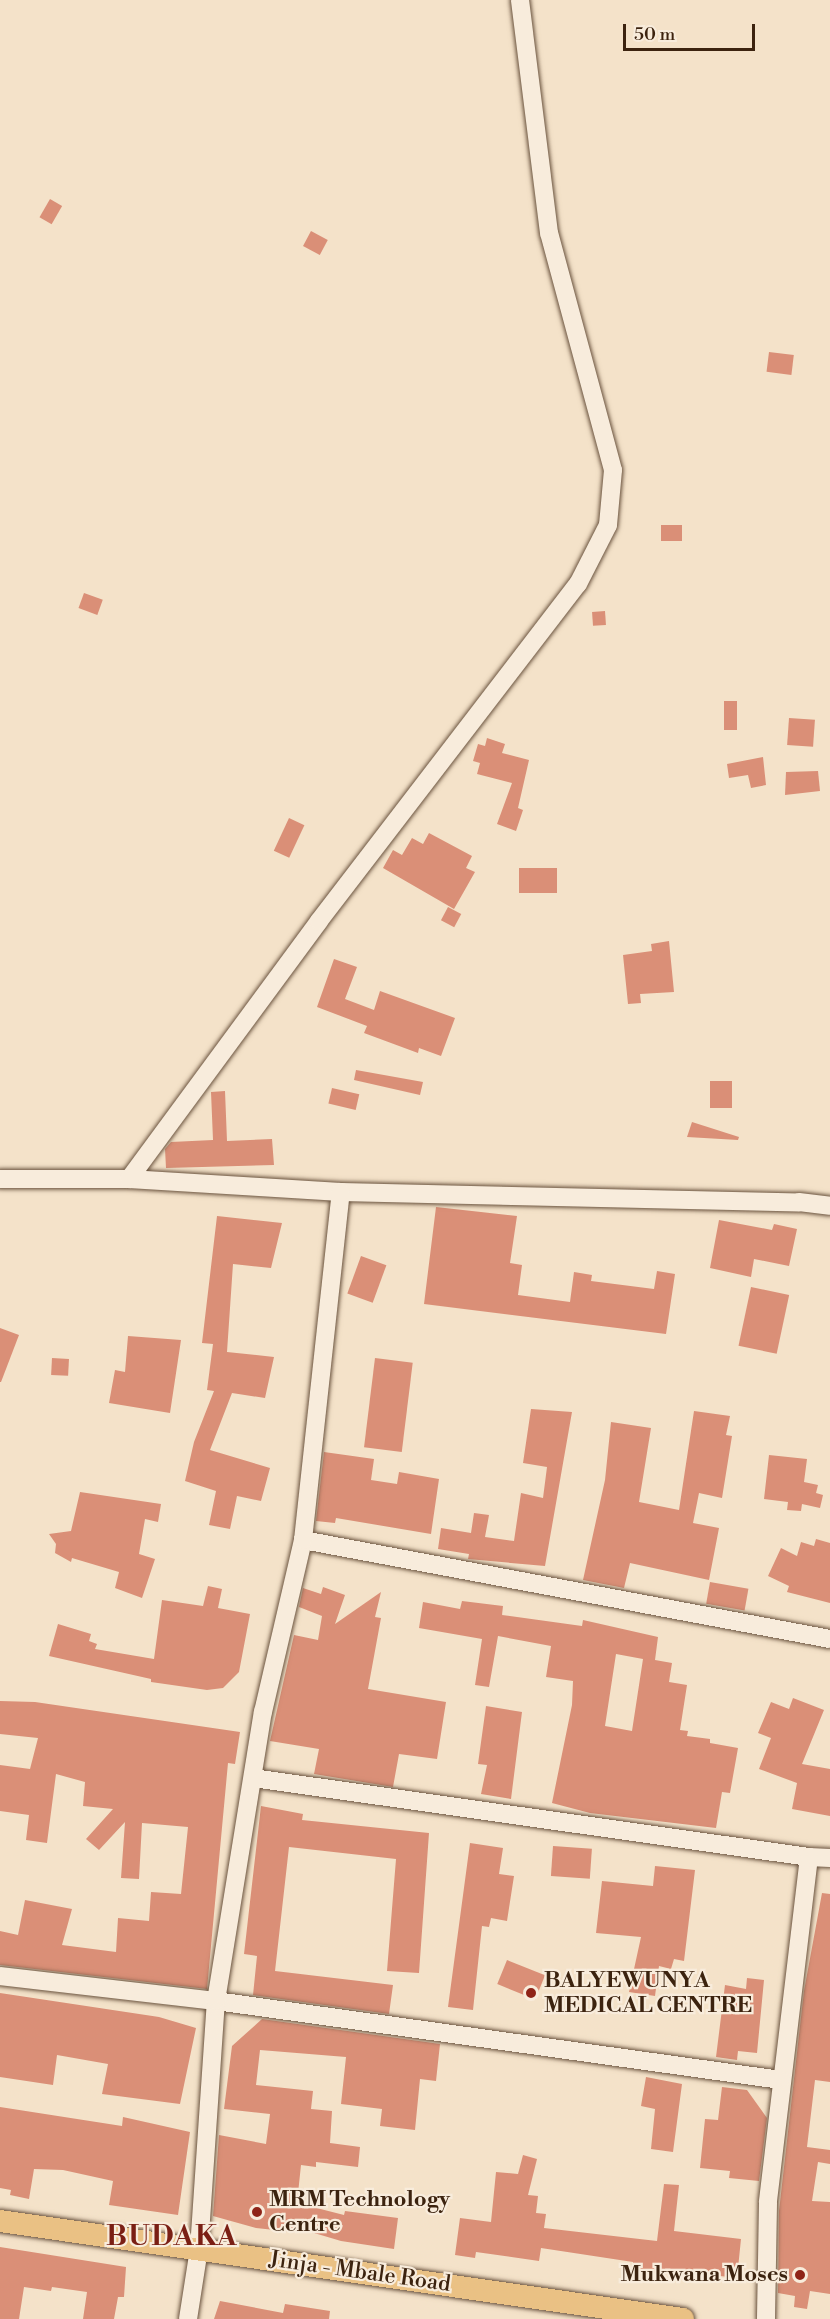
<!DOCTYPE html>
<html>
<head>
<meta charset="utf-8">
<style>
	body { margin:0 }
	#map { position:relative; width:830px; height:2319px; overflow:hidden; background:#f4e2c9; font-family:"Libre Bodoni",serif }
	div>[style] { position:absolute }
	.building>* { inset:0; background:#da8f77; transform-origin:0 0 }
	.roads { filter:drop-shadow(0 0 2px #6a533e) drop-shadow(0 0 2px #6a533e) }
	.minor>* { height:18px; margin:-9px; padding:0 9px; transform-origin:9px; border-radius:9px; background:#f8ecdc }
	.major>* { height:22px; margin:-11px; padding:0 11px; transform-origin:11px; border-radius:11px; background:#eac184 }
	.dots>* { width:16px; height:16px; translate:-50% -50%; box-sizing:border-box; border:3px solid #f8ecdc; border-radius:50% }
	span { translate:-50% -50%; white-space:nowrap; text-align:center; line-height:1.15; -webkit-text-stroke:4.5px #f8ecdc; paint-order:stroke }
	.poi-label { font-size:22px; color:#3c230f; font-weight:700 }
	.left { translate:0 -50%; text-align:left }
	.right { translate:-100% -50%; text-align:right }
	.street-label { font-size:22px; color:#3c230f }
	.district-label { font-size:28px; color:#7a1f14; font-weight:700; letter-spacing:1.5px }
	.scale { position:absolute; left:623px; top:24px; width:132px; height:27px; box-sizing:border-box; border:3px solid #3c230f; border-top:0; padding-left:8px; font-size:18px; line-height:21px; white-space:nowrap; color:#3c230f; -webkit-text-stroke:4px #f8ecdc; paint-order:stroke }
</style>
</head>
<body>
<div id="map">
	<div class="building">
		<i style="left:50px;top:199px;width:14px;height:21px;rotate:30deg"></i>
		<i style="left:311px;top:231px;width:19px;height:17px;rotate:28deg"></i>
		<i style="left:769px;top:352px;width:25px;height:20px;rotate:7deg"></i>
		<i style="left:682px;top:525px;width:16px;height:21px;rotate:90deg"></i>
		<i style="left:84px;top:593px;width:20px;height:16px;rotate:20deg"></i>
		<i style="left:605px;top:611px;width:14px;height:13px;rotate:86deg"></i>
		<i style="left:724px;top:701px;width:13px;height:29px"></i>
		<i style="left:789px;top:718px;width:26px;height:27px;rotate:4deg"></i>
		<i style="clip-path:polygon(487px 738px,505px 744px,502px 753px,529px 760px,518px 808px,523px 810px,516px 831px,497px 824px,512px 783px,477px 774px,480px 763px,473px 761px,478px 744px,485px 746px)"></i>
		<i style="clip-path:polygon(763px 757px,766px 785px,751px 788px,748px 775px,729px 778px,727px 764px)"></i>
		<i style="clip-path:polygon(818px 771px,820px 791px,785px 795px,786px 772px)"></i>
		<i style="left:289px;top:818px;width:17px;height:36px;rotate:25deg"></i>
		<i style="clip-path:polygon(429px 833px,472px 856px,466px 868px,475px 872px,454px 909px,383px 868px,393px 850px,402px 855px,412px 838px,423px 844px)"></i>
		<i style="left:519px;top:868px;width:38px;height:25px"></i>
		<i style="left:448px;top:907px;width:15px;height:15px;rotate:28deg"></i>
		<i style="clip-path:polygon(669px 941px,674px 992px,640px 994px,641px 1003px,628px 1004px,623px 955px,652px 951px,651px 944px)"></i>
		<i style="clip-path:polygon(334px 959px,357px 967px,345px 999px,374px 1010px,380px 991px,455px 1018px,441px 1056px,419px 1048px,418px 1053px,364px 1033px,367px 1026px,317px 1007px)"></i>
		<i style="clip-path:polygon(356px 1070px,423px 1082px,420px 1095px,354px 1080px)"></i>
		<i style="left:710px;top:1081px;width:22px;height:27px"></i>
		<i style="left:332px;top:1088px;width:28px;height:16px;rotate:13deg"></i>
		<i style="clip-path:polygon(225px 1091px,227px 1141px,272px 1139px,274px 1165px,166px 1168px,165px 1149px,171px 1142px,213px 1140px,211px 1092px)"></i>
		<i style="clip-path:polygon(692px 1122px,739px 1137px,738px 1140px,687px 1137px)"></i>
		<i style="clip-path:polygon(436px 1207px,517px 1216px,510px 1263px,522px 1265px,518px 1295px,570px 1302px,574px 1272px,592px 1275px,591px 1281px,654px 1289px,657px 1271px,675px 1274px,666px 1334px,424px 1304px)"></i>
		<i style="clip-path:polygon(217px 1216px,282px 1223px,271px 1268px,233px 1264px,227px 1352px,274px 1357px,265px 1398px,232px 1393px,210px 1450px,270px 1468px,261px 1501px,237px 1496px,230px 1529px,209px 1525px,216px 1491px,185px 1481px,194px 1442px,214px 1391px,207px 1390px,213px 1344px,202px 1343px)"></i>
		<i style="clip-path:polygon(719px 1220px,772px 1230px,774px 1224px,797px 1229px,789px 1266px,754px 1259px,751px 1277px,710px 1268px)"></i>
		<i style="left:361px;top:1256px;width:27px;height:40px;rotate:20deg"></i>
		<i style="left:751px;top:1287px;width:39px;height:60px;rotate:12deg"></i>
		<i style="clip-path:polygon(0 1328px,19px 1335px,1px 1382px,0 1382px)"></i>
		<i style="clip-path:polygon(128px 1336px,181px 1340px,170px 1413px,109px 1403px,115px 1370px,125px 1372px)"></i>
		<i style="left:52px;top:1358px;width:17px;height:17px;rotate:3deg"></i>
		<i style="left:375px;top:1358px;width:38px;height:90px;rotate:7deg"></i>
		<i style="clip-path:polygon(531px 1409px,572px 1412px,545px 1566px,468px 1559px,469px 1554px,438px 1549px,441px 1528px,471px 1533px,474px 1513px,489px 1515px,485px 1537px,514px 1541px,521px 1493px,543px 1498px,547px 1467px,523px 1463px)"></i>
		<i style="clip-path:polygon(694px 1411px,730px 1416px,726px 1435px,732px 1436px,722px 1498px,699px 1493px,693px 1523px,719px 1528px,709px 1580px,630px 1563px,624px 1588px,583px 1580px,605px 1480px,611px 1422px,651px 1428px,639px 1502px,679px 1510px)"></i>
		<i style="clip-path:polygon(324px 1452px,374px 1459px,371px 1480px,397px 1484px,399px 1472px,439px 1479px,431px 1534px,336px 1518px,335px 1523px,316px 1521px)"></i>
		<i style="clip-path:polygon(769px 1455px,807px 1459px,804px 1482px,818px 1485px,816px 1493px,823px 1495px,820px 1508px,802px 1504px,801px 1511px,787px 1510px,788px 1502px,764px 1499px)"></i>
		<i style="clip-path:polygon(80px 1492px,161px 1504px,158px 1522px,145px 1519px,139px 1554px,155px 1559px,142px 1598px,115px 1588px,119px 1572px,72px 1558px,71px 1562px,55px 1553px,56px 1544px,49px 1534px,71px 1531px)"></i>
		<i style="clip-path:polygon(816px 1539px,830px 1543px,830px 1603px,787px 1592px,789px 1586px,768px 1576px,781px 1548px,797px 1556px,801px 1542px,814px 1546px)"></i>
		<i style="left:710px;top:1582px;width:39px;height:22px;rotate:10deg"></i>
		<i style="clip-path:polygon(208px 1586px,222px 1589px,218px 1608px,250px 1614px,239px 1672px,223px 1688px,207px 1690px,151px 1682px,151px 1679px,49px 1656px,58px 1624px,91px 1634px,89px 1641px,97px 1644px,95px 1649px,154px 1659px,162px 1600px,203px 1606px)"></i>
		<i style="clip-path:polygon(323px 1587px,345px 1595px,335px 1624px,381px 1592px,375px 1617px,381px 1618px,368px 1689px,446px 1702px,437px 1759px,399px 1754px,393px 1787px,314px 1774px,319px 1749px,270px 1741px,294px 1635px,318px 1640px,322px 1616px,299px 1607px,303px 1588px,321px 1594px)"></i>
		<i style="clip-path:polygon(evenodd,462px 1601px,503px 1606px,502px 1615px,582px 1626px,583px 1620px,658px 1637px,655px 1660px,672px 1663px,669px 1682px,687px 1685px,680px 1730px,688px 1731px,687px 1736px,710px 1739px,710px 1743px,738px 1748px,730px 1793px,722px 1792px,716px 1828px,590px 1813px,552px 1803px,572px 1705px,573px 1681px,546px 1677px,551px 1646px,498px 1636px,489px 1687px,475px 1685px,482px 1639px,419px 1628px,423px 1602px,460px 1609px,462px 1601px,616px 1654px,643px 1659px,632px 1731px,605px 1726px,616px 1654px)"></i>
		<i style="clip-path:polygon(793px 1698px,824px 1710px,802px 1764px,830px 1769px,830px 1816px,792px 1809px,797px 1783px,759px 1769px,771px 1738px,758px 1733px,771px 1702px,789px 1709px)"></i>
		<i style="clip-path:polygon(0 1701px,35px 1702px,240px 1732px,235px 1764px,228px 1763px,207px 1989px,0 1965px,0 1931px,18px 1935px,25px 1900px,72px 1909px,62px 1945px,116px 1952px,118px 1918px,149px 1921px,151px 1892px,181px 1894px,188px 1827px,142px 1823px,139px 1879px,121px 1878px,125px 1822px,99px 1850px,86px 1839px,113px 1809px,83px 1806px,85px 1782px,56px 1774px,47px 1843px,26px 1840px,29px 1815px,0 1811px,0 1765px,30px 1769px,38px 1738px,0 1734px)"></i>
		<i style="clip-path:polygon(486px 1706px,522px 1712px,511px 1799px,481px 1794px,487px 1765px,478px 1764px)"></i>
		<i style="clip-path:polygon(261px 1806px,303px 1814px,302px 1820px,429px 1833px,419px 1973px,387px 1971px,396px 1859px,289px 1847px,275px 1971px,393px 1985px,389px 2014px,253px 1995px,257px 1956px,244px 1954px)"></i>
		<i style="clip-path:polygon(470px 1843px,503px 1848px,499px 1874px,514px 1876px,507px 1921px,491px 1918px,489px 1927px,482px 1926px,473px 2010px,448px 2007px)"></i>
		<i style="left:553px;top:1846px;width:39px;height:30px;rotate:4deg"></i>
		<i style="clip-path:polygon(655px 1866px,695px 1870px,684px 1961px,674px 1959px,671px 1969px,659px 1966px,655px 1996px,629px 1992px,641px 1937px,596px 1933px,602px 1881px,653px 1886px)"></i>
		<i style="clip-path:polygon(822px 1893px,830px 1894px,830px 2082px,815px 2080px,807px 2147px,830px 2150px,830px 2164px,818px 2162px,812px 2201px,830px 2202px,830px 2294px,810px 2291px,807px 2309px,794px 2307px,795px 2296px,778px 2293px,779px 2211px,804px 1991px)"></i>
		<i style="left:507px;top:1960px;width:41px;height:26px;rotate:22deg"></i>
		<i style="clip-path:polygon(747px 1978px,764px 1980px,757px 2053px,738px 2051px,737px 2060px,716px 2057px,725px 1985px,746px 1989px)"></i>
		<i style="clip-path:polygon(0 1993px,159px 2017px,196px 2028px,180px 2104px,102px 2094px,108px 2064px,57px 2055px,53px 2085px,0 2077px)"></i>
		<i style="clip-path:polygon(262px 2019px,440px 2044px,436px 2081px,420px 2079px,415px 2130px,380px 2126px,382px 2109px,341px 2104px,346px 2057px,260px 2050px,256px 2085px,313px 2091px,311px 2109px,332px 2111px,330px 2143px,360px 2147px,358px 2167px,316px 2162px,316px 2167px,301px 2165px,297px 2203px,344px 2215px,345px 2211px,398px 2218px,394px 2249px,341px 2241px,294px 2227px,293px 2232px,256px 2228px,213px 2216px,219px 2135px,266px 2144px,270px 2114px,224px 2109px,232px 2046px)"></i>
		<i style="clip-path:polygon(646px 2077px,682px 2084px,673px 2152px,651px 2149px,655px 2109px,641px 2106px)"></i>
		<i style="clip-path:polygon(722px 2087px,747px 2090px,767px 2118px,759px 2181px,729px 2178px,730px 2171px,700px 2168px,705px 2119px,718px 2120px)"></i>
		<i style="clip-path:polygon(0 2107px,122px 2126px,123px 2117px,190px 2132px,178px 2215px,109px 2205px,113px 2181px,63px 2170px,34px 2169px,29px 2199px,10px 2195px,11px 2190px,0 2188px)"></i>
		<i style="clip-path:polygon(523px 2155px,537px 2159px,528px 2195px,538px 2196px,536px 2213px,546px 2214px,544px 2228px,657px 2241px,664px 2184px,679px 2185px,674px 2231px,741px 2239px,737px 2278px,670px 2270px,670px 2273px,633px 2272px,633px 2262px,541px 2248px,539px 2261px,476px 2252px,475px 2258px,455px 2255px,460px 2218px,491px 2222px,496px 2172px,518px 2174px)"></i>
		<i style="clip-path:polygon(0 2247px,126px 2267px,124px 2297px,118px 2297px,114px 2319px,83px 2319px,87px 2292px,52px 2287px,51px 2291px,24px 2287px,19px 2319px,0 2319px)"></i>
		<i style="clip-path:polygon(220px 2301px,283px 2313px,285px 2304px,330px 2311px,329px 2319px,214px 2319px)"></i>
	</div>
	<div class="roads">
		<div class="minor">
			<i style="left:0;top:1179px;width:129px"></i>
			<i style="left:129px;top:1179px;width:212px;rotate:3.5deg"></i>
			<i style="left:341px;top:1192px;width:458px;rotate:1.3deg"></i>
			<i style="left:799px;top:1202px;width:31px;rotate:7deg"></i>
			<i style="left:129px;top:1179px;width:320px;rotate:-53.6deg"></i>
			<i style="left:319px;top:921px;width:425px;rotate:-52.5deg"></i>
			<i style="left:578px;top:584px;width:66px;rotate:-63deg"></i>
			<i style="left:608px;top:525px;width:55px;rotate:-84.8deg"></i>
			<i style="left:613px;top:470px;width:245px;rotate:-105.1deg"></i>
			<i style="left:549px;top:233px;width:235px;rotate:-97.1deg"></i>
			<i style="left:303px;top:1540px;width:536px;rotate:10.64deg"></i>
			<i style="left:253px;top:1778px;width:562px;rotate:8.09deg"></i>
			<i style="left:809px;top:1857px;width:348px;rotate:96.8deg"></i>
			<i style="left:768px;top:2203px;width:116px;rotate:91deg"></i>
			<i style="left:809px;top:1857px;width:21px;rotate:3deg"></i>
			<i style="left:0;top:1976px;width:217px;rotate:6.6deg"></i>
			<i style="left:216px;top:2001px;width:570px;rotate:7.96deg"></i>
			<i style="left:188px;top:2319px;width:71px;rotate:-81.1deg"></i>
			<i style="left:199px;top:2249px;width:249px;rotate:-86.1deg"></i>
			<i style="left:216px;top:2001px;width:293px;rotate:-80.8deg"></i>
			<i style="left:263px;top:1712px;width:177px;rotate:-76.9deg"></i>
			<i style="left:303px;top:1540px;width:350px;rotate:-83.8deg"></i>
		</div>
		<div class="major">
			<i style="left:0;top:2221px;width:690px;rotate:8.17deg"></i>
		</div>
	</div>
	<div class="dots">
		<i style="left:531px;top:1993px;background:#8f2418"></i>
		<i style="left:257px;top:2212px;background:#8f2418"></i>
		<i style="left:800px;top:2275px;background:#8f2418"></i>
	</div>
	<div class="poi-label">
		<span class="left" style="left:544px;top:1993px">BALYEWUNYA<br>MEDICAL CENTRE</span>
		<span class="left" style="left:269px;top:2212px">MRM Technology<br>Centre</span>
		<span class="right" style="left:788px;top:2275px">Mukwana Moses</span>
	</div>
	<div class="street-label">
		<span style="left:360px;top:2272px;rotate:8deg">Jinja - Mbale Road</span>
	</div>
	<div class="district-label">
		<span style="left:172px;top:2237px">BUDAKA</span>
	</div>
	<div class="scale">50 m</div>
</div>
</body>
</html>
